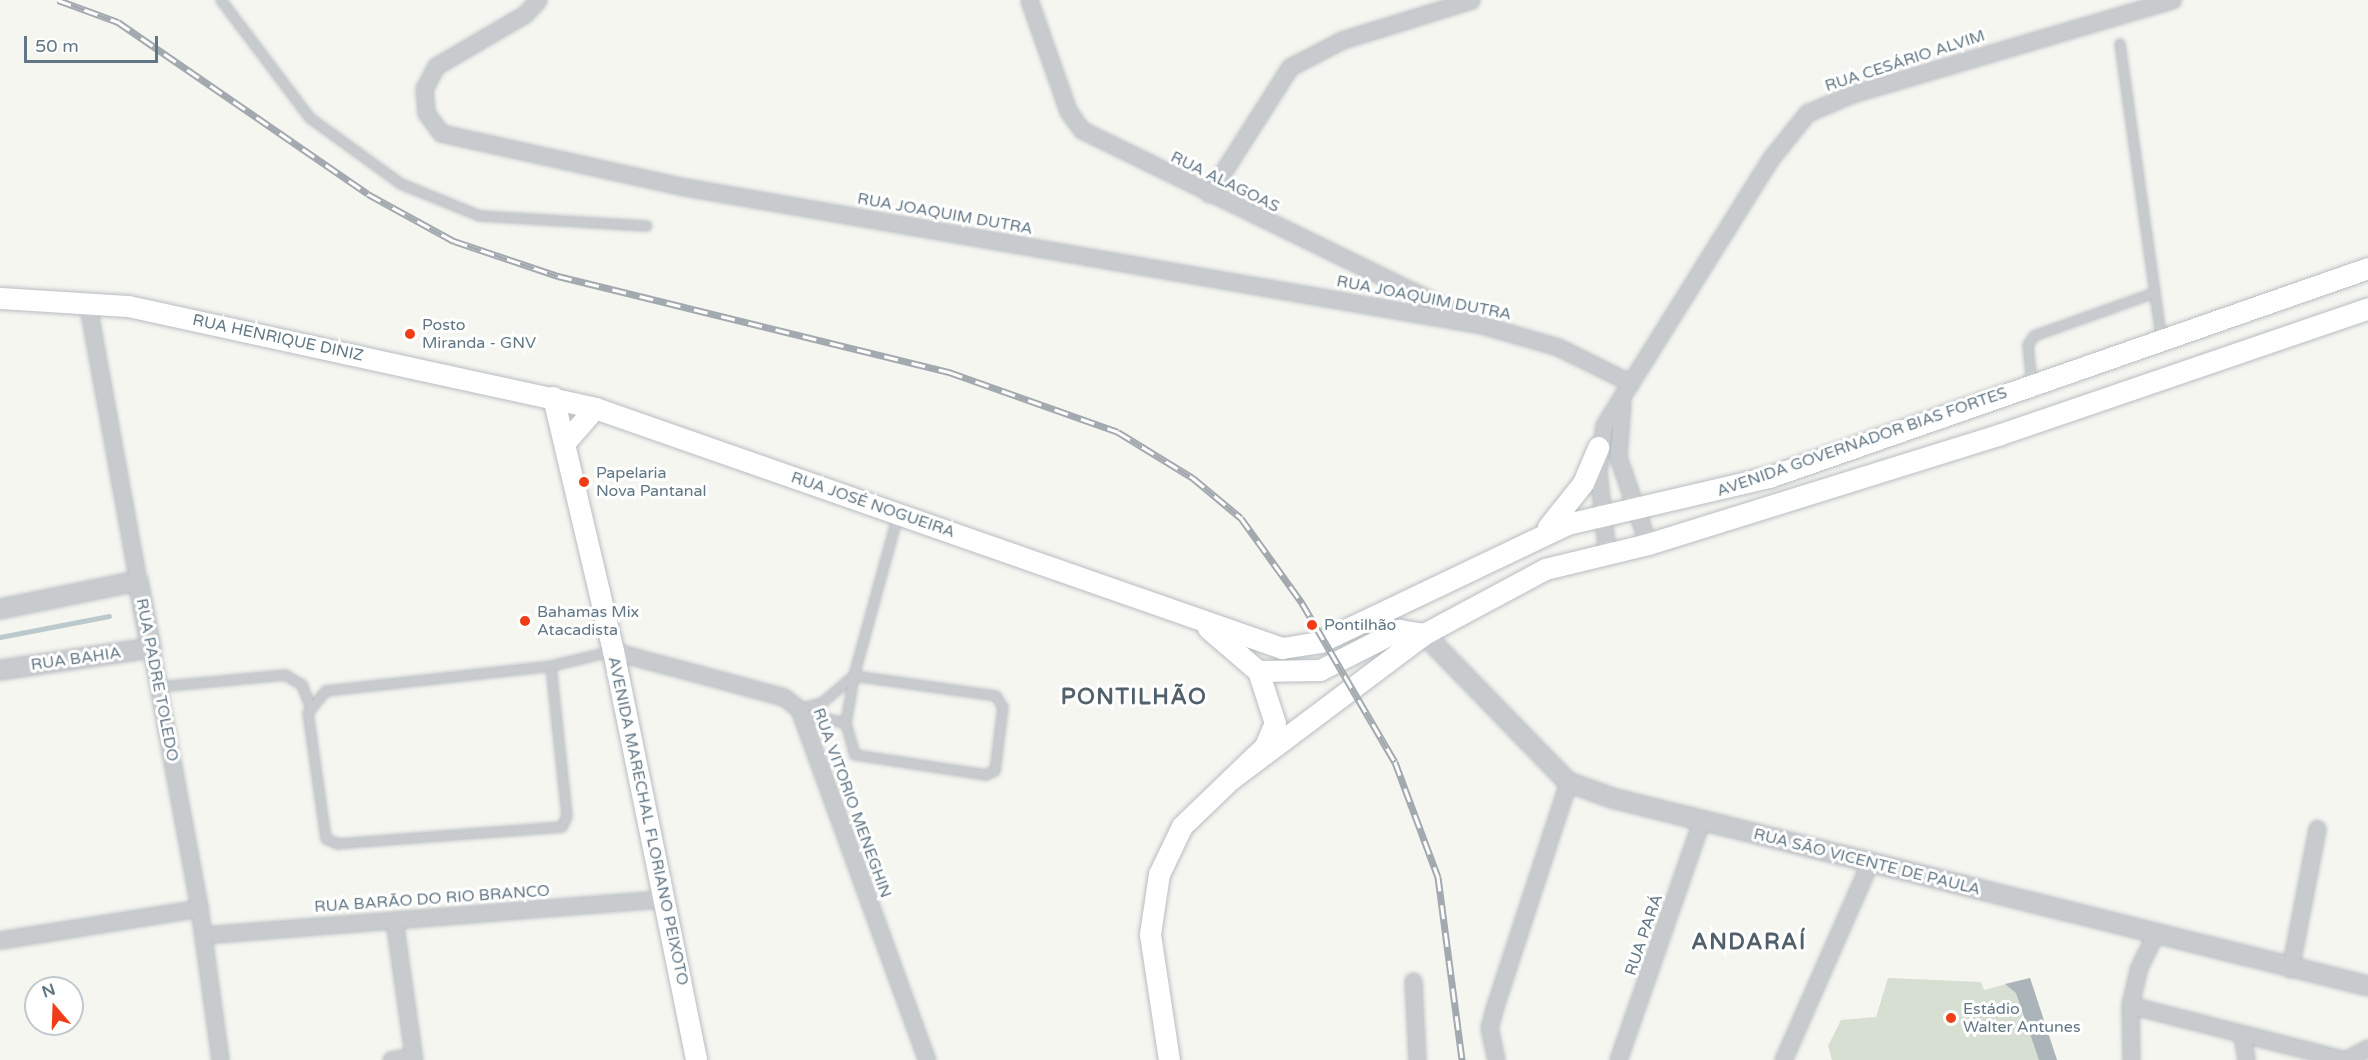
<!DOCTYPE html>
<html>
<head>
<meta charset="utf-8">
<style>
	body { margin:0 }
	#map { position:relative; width:2368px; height:1060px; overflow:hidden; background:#f6f6f1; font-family:"Varela Round",sans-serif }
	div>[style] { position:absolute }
	.green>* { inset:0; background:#d7ded2 }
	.stream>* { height:5px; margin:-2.5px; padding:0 2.5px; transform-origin:2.5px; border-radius:2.5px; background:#bbc9cd }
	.building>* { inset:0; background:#abb4b9 }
	.roads { filter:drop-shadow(0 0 2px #b7bdc1) drop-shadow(0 0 2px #b7bdc1) }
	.service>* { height:8px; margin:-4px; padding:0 4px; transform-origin:4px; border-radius:4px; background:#c8cbce }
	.minor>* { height:15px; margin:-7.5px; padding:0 7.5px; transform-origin:7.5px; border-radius:7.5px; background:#c8cbce }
	.tertiary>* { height:18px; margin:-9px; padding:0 9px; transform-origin:9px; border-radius:9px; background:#c8cbce }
	.secondary>* { height:21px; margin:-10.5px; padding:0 10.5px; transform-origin:10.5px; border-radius:10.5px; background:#fff }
	.rail>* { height:7px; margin-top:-3.5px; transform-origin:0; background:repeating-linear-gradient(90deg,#fff 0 14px,#a3aaaf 0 28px); box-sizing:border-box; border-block:2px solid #a3aaaf }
	.dots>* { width:16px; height:16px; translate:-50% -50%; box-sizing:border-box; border:3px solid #fff; border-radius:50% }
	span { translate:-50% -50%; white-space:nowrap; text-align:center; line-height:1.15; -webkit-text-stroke:6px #fff; paint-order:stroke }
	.street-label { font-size:16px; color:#627785 }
	.poi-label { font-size:16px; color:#627785 }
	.left { translate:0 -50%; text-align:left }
	.district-label { font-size:22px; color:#51606a; font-weight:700; letter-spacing:1.5px }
	.north { position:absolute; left:24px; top:976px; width:60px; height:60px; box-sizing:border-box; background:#fff; border:2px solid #c0c9ce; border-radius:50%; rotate:341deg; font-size:16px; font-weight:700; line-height:24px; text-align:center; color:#627785 }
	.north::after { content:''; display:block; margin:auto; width:21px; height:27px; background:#f03d17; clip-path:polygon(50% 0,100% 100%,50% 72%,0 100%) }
	.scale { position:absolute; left:24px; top:36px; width:134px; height:27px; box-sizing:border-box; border:3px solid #627785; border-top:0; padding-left:8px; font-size:18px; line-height:21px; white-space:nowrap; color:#627785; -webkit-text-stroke:4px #fff; paint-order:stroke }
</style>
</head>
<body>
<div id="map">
	<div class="green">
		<i style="clip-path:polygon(1888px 978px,1981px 982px,1984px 990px,2030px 978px,2057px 1060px,1832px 1060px,1828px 1046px,1841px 1020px,1876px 1017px)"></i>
	</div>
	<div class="stream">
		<i style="left:0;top:637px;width:111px;rotate:-10.9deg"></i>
	</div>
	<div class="building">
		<i style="clip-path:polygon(2030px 978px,2057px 1060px,2039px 1060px,2016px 993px,2005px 984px)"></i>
	</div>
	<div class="roads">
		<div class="service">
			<i style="left:221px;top:0;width:148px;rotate:53deg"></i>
			<i style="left:310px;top:118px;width:112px;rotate:36deg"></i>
			<i style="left:401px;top:184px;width:85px;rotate:22.1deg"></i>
			<i style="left:480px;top:216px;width:167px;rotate:3.4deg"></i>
			<i style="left:2120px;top:44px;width:295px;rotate:82deg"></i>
			<i style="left:2032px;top:385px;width:40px;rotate:-95.7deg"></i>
			<i style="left:2028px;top:345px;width:11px;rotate:-56deg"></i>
			<i style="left:2034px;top:336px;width:127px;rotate:-19.7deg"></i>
			<i style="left:551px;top:666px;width:151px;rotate:83.9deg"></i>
			<i style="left:567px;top:816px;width:12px;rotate:114deg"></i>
			<i style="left:562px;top:827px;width:225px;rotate:175.7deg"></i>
			<i style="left:338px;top:844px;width:13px;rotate:-157deg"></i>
			<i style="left:326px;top:839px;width:127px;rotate:-98.1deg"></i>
			<i style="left:308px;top:713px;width:28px;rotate:-51deg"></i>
			<i style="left:326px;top:691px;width:226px;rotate:-6.3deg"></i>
			<i style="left:551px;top:666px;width:61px;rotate:-13.3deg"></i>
			<i style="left:854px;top:676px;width:143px;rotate:8deg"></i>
			<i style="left:996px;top:696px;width:13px;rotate:58deg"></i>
			<i style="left:1003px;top:707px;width:64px;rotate:97.1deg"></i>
			<i style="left:995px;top:771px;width:10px;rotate:156deg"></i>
			<i style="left:986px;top:775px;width:133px;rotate:-171.3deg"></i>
			<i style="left:855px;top:755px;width:33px;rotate:-106deg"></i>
			<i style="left:846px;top:723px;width:48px;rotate:-80.3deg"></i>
			<i style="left:158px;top:687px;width:128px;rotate:-5.4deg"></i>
			<i style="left:285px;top:675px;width:20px;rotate:30deg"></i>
			<i style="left:302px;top:685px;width:22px;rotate:69deg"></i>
			<i style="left:799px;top:709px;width:24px;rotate:-15deg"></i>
			<i style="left:822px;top:703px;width:42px;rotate:-40.2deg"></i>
			<i style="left:854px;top:676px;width:167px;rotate:-74.7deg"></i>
			<i style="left:802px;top:714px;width:45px;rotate:11.6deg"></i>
		</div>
		<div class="minor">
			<i style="left:538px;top:0;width:19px;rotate:133deg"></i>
			<i style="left:525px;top:14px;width:103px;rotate:149.7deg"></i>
			<i style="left:436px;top:66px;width:26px;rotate:118deg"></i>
			<i style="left:424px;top:89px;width:24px;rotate:85deg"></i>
			<i style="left:426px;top:113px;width:25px;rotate:53deg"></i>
			<i style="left:441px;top:133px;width:250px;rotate:12.5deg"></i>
			<i style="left:685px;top:187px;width:809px;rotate:9.82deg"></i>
			<i style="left:1482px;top:325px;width:79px;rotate:16.1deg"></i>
			<i style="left:1558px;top:347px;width:81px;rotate:26.3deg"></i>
			<i style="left:1029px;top:0;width:118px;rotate:70.6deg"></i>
			<i style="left:1068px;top:111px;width:24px;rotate:54deg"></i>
			<i style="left:1082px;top:130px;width:425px;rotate:26deg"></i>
			<i style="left:1209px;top:194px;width:151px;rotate:-57.5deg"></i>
			<i style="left:1290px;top:67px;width:59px;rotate:-27.4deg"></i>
			<i style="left:1342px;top:40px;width:135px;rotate:-17.2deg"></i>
			<i style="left:87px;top:301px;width:285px;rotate:79.7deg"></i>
			<i style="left:1622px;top:402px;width:55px;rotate:94.2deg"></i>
			<i style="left:1618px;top:457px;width:92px;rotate:71deg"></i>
			<i style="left:1607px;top:553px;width:81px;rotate:-96.3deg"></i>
			<i style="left:1598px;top:472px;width:47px;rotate:-82.7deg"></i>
			<i style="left:1604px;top:425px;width:315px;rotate:-58deg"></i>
			<i style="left:1771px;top:158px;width:58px;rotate:-51.3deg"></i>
			<i style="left:1807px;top:113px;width:49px;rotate:-22.9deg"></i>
			<i style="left:1852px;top:94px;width:334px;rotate:-16.4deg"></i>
			<i style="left:151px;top:648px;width:264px;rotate:79.5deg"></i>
			<i style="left:199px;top:908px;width:153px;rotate:82.1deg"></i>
			<i style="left:613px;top:651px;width:177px;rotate:15.1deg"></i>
			<i style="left:784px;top:697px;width:19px;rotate:39deg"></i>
			<i style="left:799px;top:709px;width:374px;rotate:70deg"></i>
			<i style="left:394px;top:920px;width:141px;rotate:81.9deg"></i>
			<i style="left:203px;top:935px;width:462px;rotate:-4.5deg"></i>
			<i style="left:0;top:940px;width:202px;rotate:-9.1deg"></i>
			<i style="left:2290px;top:969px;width:143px;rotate:-79.1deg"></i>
			<i style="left:1413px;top:981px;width:79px;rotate:87.1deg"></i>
			<i style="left:2130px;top:1005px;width:222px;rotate:14.3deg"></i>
			<i style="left:2242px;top:1034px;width:26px;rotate:81deg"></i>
			<i style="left:391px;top:1060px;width:22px;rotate:-10deg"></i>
			<i style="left:1496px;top:1060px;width:33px;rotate:-102deg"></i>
			<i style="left:1489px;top:1028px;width:20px;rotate:-75deg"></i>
			<i style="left:1494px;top:1009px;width:239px;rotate:-71.9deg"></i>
			<i style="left:1618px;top:1060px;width:253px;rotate:-70.8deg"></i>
			<i style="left:1783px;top:1060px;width:214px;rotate:-66.3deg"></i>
			<i style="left:2131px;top:1060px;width:55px;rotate:-91deg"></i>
			<i style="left:2130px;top:1005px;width:37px;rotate:-77deg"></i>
			<i style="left:2138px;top:969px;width:39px;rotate:-64deg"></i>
			<i style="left:2345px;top:1060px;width:26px;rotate:-28deg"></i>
		</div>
		<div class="tertiary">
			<i style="left:0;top:609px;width:141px;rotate:-11.5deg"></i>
			<i style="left:138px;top:581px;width:68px;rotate:79deg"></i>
			<i style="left:151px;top:648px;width:153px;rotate:171.7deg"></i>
			<i style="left:1424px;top:634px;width:206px;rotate:45.8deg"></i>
			<i style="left:1568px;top:782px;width:47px;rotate:20deg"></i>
			<i style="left:1612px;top:798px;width:779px;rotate:13.96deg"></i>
		</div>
		<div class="secondary">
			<i style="left:0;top:298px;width:128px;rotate:3.6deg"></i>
			<i style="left:128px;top:306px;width:478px;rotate:12.3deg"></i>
			<i style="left:595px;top:408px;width:728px;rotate:19.26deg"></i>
			<i style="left:1282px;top:648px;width:38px;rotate:-9deg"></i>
			<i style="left:1320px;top:642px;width:274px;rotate:-25.5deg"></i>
			<i style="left:1567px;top:524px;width:207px;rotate:-13.1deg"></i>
			<i style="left:1769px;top:477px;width:634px;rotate:-19.23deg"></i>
			<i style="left:553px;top:397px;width:261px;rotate:76.7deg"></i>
			<i style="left:613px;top:651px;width:417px;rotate:78.5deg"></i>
			<i style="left:566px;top:441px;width:44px;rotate:-48.7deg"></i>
			<i style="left:1548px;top:527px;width:56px;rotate:-51.5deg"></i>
			<i style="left:1583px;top:483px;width:39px;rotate:-67deg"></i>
			<i style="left:1258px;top:671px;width:62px;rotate:-0.9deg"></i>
			<i style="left:1320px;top:670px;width:89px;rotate:-26.9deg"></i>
			<i style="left:1399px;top:630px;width:25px;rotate:9deg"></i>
			<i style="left:1231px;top:779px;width:241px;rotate:-36.9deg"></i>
			<i style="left:1424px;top:634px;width:137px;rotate:-28.2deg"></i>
			<i style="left:1545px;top:569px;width:106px;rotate:-13.6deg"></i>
			<i style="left:1648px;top:544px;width:367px;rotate:-17.3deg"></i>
			<i style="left:1998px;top:435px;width:391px;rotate:-18.9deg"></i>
			<i style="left:1169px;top:1060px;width:127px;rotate:-98.6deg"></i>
			<i style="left:1150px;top:934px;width:61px;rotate:-81.5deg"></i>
			<i style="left:1159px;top:874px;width:53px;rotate:-64.4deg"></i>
			<i style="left:1182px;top:826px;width:115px;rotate:-43.9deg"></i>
			<i style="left:1265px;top:746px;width:25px;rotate:-67deg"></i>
			<i style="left:1275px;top:723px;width:55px;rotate:-108.1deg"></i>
			<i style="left:1258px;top:671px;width:66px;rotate:-139.3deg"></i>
		</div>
	</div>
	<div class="rail">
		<i style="left:58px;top:0;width:64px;rotate:20.1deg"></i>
		<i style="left:118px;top:22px;width:303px;rotate:34.5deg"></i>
		<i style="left:368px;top:194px;width:98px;rotate:28.7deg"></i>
		<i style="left:454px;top:241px;width:110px;rotate:18.6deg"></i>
		<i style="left:558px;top:276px;width:403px;rotate:13.8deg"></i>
		<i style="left:949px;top:372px;width:179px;rotate:19.5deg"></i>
		<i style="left:1118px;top:432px;width:88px;rotate:31.5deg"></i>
		<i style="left:1193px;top:478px;width:62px;rotate:39.8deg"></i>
		<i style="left:1241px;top:518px;width:105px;rotate:54.3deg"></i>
		<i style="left:1302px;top:603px;width:184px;rotate:59.7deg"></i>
		<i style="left:1395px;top:762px;width:123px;rotate:69.5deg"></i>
		<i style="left:1438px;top:877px;width:185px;rotate:82.5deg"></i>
	</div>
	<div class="dots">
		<i style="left:410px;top:334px;background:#f03d17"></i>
		<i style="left:584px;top:482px;background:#f03d17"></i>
		<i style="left:525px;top:621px;background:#f03d17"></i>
		<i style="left:1312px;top:625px;background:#f03d17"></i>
		<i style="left:1951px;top:1018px;background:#f03d17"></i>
	</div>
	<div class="street-label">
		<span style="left:1905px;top:61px;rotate:-18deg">RUA CESÁRIO ALVIM</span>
		<span style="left:1225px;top:182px;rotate:26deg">RUA ALAGOAS</span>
		<span style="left:945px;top:214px;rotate:10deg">RUA JOAQUIM DUTRA</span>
		<span style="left:1424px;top:298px;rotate:11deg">RUA JOAQUIM DUTRA</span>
		<span style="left:278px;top:338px;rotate:12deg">RUA HENRIQUE DINIZ</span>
		<span style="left:1862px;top:442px;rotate:-19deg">AVENIDA GOVERNADOR BIAS FORTES</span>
		<span style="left:873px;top:505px;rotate:19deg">RUA JOSÉ NOGUEIRA</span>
		<span style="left:76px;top:659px;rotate:-8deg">RUA BAHIA</span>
		<span style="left:157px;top:680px;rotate:79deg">RUA PADRE TOLEDO</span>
		<span style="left:852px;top:803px;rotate:70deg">RUA VITORIO MENEGHIN</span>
		<span style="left:648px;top:821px;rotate:78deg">AVENIDA MARECHAL FLORIANO PEIXOTO</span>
		<span style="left:1867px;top:862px;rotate:14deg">RUA SÃO VICENTE DE PAULA</span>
		<span style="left:432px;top:899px;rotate:-4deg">RUA BARÃO DO RIO BRANCO</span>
		<span style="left:1644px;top:935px;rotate:-71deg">RUA PARÁ</span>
	</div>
	<div class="poi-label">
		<span class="left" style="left:422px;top:334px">Posto<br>Miranda - GNV</span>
		<span class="left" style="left:596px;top:482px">Papelaria<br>Nova Pantanal</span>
		<span class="left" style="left:537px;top:621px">Bahamas Mix<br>Atacadista</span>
		<span class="left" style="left:1324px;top:625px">Pontilhão</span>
		<span class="left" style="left:1963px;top:1018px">Estádio<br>Walter Antunes</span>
	</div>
	<div class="district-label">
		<span style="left:1134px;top:698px">PONTILHÃO</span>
		<span style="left:1749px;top:943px">ANDARAÍ</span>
	</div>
	<div class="north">N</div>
	<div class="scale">50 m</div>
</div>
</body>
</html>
